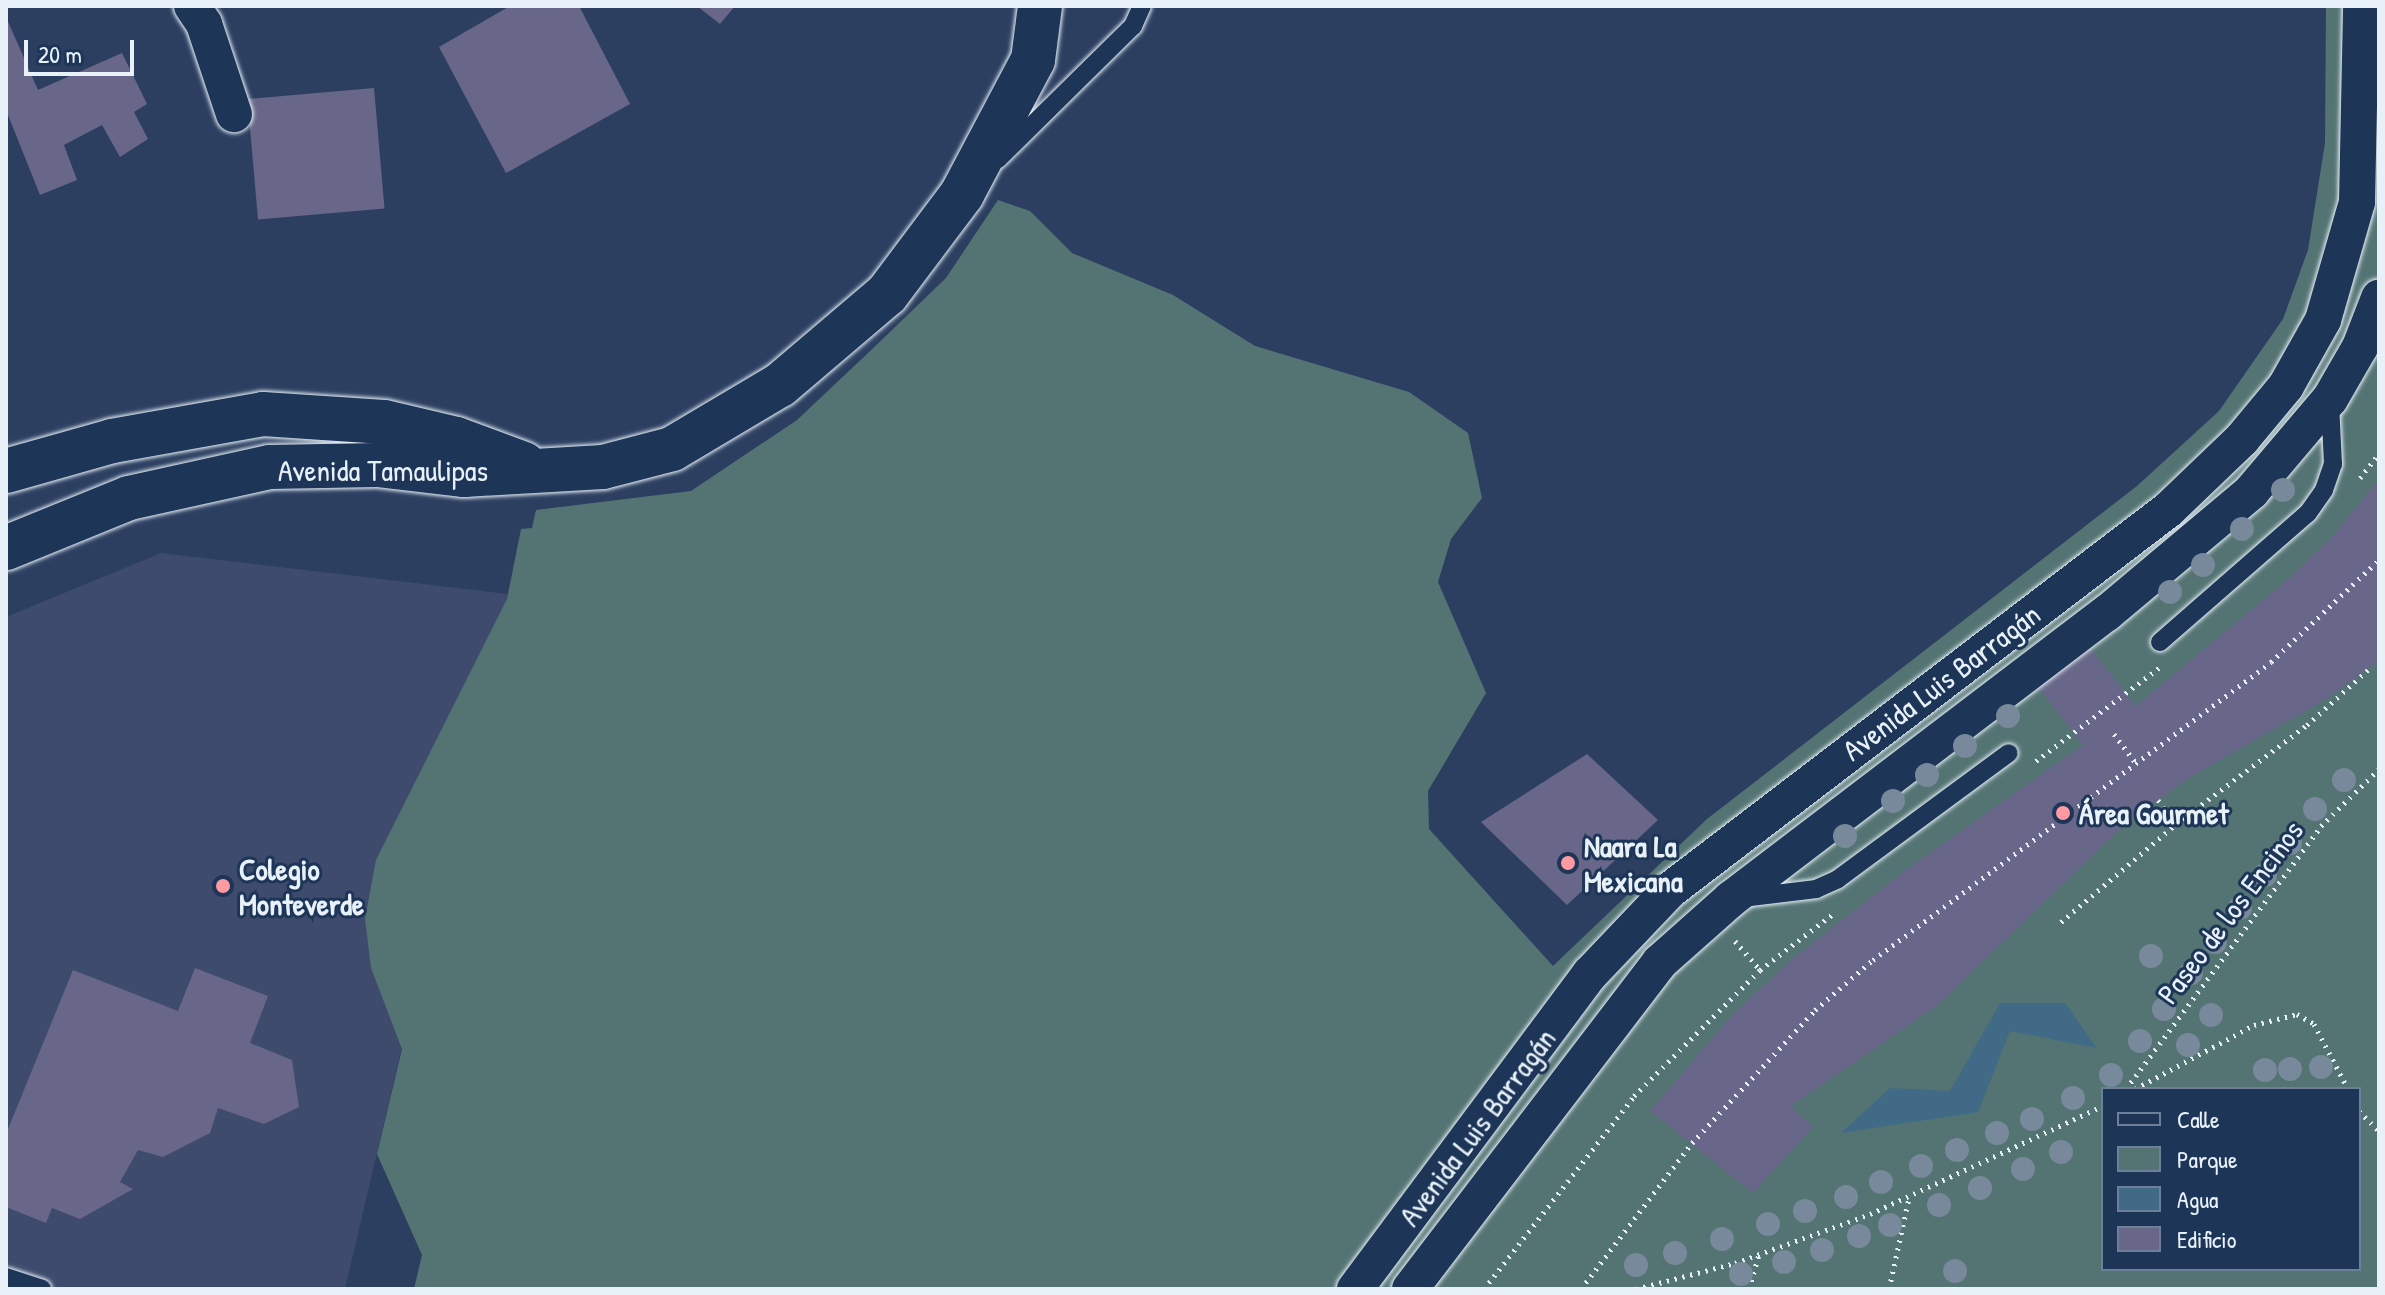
<!DOCTYPE html>
<html>
<head>
<meta charset="utf-8">
<style>
	body { margin:0 }
	#map { position:relative; width:2385px; height:1295px; overflow:hidden; background:#2c3f61; font-family:"Patrick Hand",sans-serif }
	div>[style] { position:absolute }
	.built>* { inset:0; background:#3e4b6d }
	.green>* { inset:0; background:#547473 }
	.water>* { inset:0; background:#406a86 }
	.building>* { inset:0; background:#686789; transform-origin:0 0 }
	.path>* { height:5px; margin-top:-2.5px; transform-origin:0; background:repeating-linear-gradient(90deg,#e8f1f8 0 2px,transparent 0 8px) }
	.roads { filter:drop-shadow(0 0 2px #e8f1f8) drop-shadow(0 0 2px #e8f1f8) }
	.service>* { height:18px; margin:-9px; padding:0 9px; transform-origin:9px; border-radius:9px; background:#1d3557 }
	.minor>* { height:36px; margin:-18px; padding:0 18px; transform-origin:18px; border-radius:18px; background:#1d3557 }
	.tertiary>* { height:44px; margin:-22px; padding:0 22px; transform-origin:22px; border-radius:22px; background:#1d3557 }
	.trees>* { width:24px; height:24px; margin:-12px; border-radius:50%; background:#77899a }
	.dots>* { width:22px; height:22px; translate:-50% -50%; box-sizing:border-box; border:4px solid #1d3557; border-radius:50% }
	span { translate:-50% -50%; white-space:nowrap; text-align:center; line-height:1.15; -webkit-text-stroke:6px #1d3557; paint-order:stroke }
	.street-label { font-size:30px; color:#e8f1f8 }
	.poi-label { font-size:30px; color:#e8f1f8; font-weight:700 }
	.left { translate:0 -50%; text-align:left }
	.frame { position:absolute; inset:0; border:8px solid #e8f1f8; pointer-events:none }
	.legend { position:absolute; left:2101px; top:1087px; width:260px; height:184px; box-sizing:border-box; background:#1d3557; border:2px solid #6e8097; margin:0; padding:10px 14px; list-style:none; font-size:24px; color:#e8f1f8 }
	.legend li { display:flex; align-items:center; gap:16px; height:40px }
	.legend b { width:40px; border:2px solid #6e8097 }
	.scale { position:absolute; left:24px; top:40px; width:110px; height:36px; box-sizing:border-box; border:4px solid #e8f1f8; border-top:0; padding-left:10px; font-size:24px; line-height:28px; white-space:nowrap; color:#e8f1f8; -webkit-text-stroke:6px #1d3557; paint-order:stroke }
</style>
</head>
<body>
<div id="map">
	<div class="built">
		<i style="clip-path:polygon(161px 553px,508px 594px,345px 1289px,6px 1289px,6px 617px)"></i>
	</div>
	<div class="green">
		<i style="clip-path:polygon(evenodd,2326px 6px,2379px 6px,2379px 1289px,414px 1289px,422px 1255px,377px 1154px,402px 1049px,371px 968px,365px 919px,376px 860px,507px 599px,521px 529px,532px 528px,536px 510px,691px 491px,797px 420px,868px 353px,946px 278px,998px 200px,1030px 211px,1072px 253px,1173px 295px,1255px 346px,1409px 392px,1468px 433px,1482px 498px,1451px 539px,1438px 582px,1486px 693px,1428px 791px,1429px 829px,1553px 966px,1707px 819px,2137px 486px,2219px 411px,2283px 319px,2308px 250px,2325px 143px,2326px 6px,2103px 1089px,2359px 1089px,2359px 1269px,2103px 1269px,2103px 1089px)"></i>
	</div>
	<div class="water">
		<i style="clip-path:polygon(2000px 1003px,2065px 1003px,2097px 1048px,2010px 1031px,1978px 1112px,1841px 1133px,1890px 1088px,1950px 1091px)"></i>
	</div>
	<div class="building">
		<i style="clip-path:polygon(510px 6px,579px 6px,630px 104px,506px 173px,439px 47px)"></i>
		<i style="clip-path:polygon(697px 6px,735px 6px,720px 24px)"></i>
		<i style="clip-path:polygon(6px 17px,38px 90px,122px 53px,147px 104px,134px 112px,148px 139px,120px 157px,102px 125px,64px 145px,77px 180px,40px 195px,6px 110px)"></i>
		<i style="left:374px;top:88px;width:121px;height:127px;rotate:85deg"></i>
		<i style="clip-path:polygon(2379px 479px,2379px 660px,2328px 698px,2189px 778px,2123px 826px,1938px 1005px,1791px 1106px,1813px 1127px,1753px 1193px,1650px 1111px,1734px 1013px,1790px 961px,1903px 872px,2083px 745px,2038px 687px,2090px 648px,2136px 706px,2287px 580px,2331px 538px)"></i>
		<i style="clip-path:polygon(1587px 754px,1658px 820px,1567px 905px,1481px 822px)"></i>
		<i style="clip-path:polygon(195px 968px,268px 996px,250px 1043px,292px 1060px,299px 1107px,264px 1124px,218px 1108px,210px 1133px,163px 1157px,138px 1150px,120px 1182px,133px 1189px,80px 1219px,52px 1208px,46px 1223px,6px 1207px,6px 1134px,73px 970px,178px 1011px)"></i>
	</div>
	<div class="path">
		<i style="left:2360px;top:478px;width:31px;rotate:-52deg"></i>
		<i style="left:2114px;top:734px;width:38px;rotate:53deg"></i>
		<i style="left:2036px;top:761px;width:154px;rotate:-37.1deg"></i>
		<i style="left:2158px;top:800px;width:30px;rotate:53deg"></i>
		<i style="left:2061px;top:922px;width:151px;rotate:-40.4deg"></i>
		<i style="left:2176px;top:824px;width:164px;rotate:-37.1deg"></i>
		<i style="left:2307px;top:725px;width:85px;rotate:-42.1deg"></i>
		<i style="left:1735px;top:941px;width:38px;rotate:49deg"></i>
		<i style="left:2126px;top:1089px;width:327px;rotate:-53.4deg"></i>
		<i style="left:2321px;top:826px;width:81px;rotate:-44.5deg"></i>
		<i style="left:2135px;top:1089px;width:135px;rotate:-28.3deg"></i>
		<i style="left:2254px;top:1025px;width:44px;rotate:-14.3deg"></i>
		<i style="left:2297px;top:1014px;width:20px;rotate:30deg"></i>
		<i style="left:2314px;top:1024px;width:73px;rotate:62.4deg"></i>
		<i style="left:2359px;top:1111px;width:28px;rotate:45deg"></i>
		<i style="left:1484px;top:1289px;width:244px;rotate:-52.1deg"></i>
		<i style="left:1634px;top:1096px;width:178px;rotate:-45deg"></i>
		<i style="left:1760px;top:970px;width:92px;rotate:-37.5deg"></i>
		<i style="left:1581px;top:1289px;width:183px;rotate:-52.8deg"></i>
		<i style="left:1692px;top:1143px;width:181px;rotate:-47.2deg"></i>
		<i style="left:1815px;top:1010px;width:77px;rotate:-40.8deg"></i>
		<i style="left:1873px;top:960px;width:497px;rotate:-36.8deg"></i>
		<i style="left:2271px;top:662px;width:149px;rotate:-43.4deg"></i>
		<i style="left:1636px;top:1289px;width:102px;rotate:-14.7deg"></i>
		<i style="left:1735px;top:1263px;width:144px;rotate:-19.9deg"></i>
		<i style="left:1870px;top:1214px;width:257px;rotate:-24.9deg"></i>
		<i style="left:1749px;top:1289px;width:36px;rotate:-74deg"></i>
		<i style="left:1889px;top:1289px;width:93px;rotate:-77.6deg"></i>
	</div>
	<div class="roads">
		<div class="service">
			<i style="left:998px;top:159px;width:190px;rotate:-44.6deg"></i>
			<i style="left:1133px;top:26px;width:22px;rotate:-66deg"></i>
			<i style="left:2160px;top:642px;width:196px;rotate:-41.1deg"></i>
			<i style="left:2308px;top:513px;width:28px;rotate:-55deg"></i>
			<i style="left:2324px;top:490px;width:28px;rotate:-71deg"></i>
			<i style="left:2333px;top:464px;width:61px;rotate:-92.8deg"></i>
			<i style="left:1742px;top:898px;width:75px;rotate:-6.9deg"></i>
			<i style="left:1816px;top:889px;width:24px;rotate:-24deg"></i>
			<i style="left:1838px;top:879px;width:212px;rotate:-36.4deg"></i>
			<i style="left:6px;top:1277px;width:38px;rotate:18deg"></i>
		</div>
		<div class="minor">
			<i style="left:192px;top:6px;width:22px;rotate:56deg"></i>
			<i style="left:204px;top:24px;width:95px;rotate:71.6deg"></i>
			<i style="left:1355px;top:1289px;width:393px;rotate:-53.3deg"></i>
			<i style="left:1590px;top:974px;width:116px;rotate:-46.4deg"></i>
			<i style="left:1670px;top:890px;width:626px;rotate:-37.35deg"></i>
			<i style="left:2168px;top:510px;width:103px;rotate:-43.8deg"></i>
			<i style="left:2242px;top:439px;width:69px;rotate:-50.3deg"></i>
			<i style="left:2286px;top:386px;width:76px;rotate:-60.7deg"></i>
			<i style="left:2323px;top:320px;width:123px;rotate:-73.9deg"></i>
			<i style="left:2357px;top:202px;width:196px;rotate:-88.8deg"></i>
			<i style="left:1410px;top:1289px;width:412px;rotate:-52.6deg"></i>
			<i style="left:1660px;top:962px;width:95px;rotate:-41.6deg"></i>
			<i style="left:1731px;top:899px;width:472px;rotate:-37.3deg"></i>
			<i style="left:2107px;top:613px;width:188px;rotate:-40deg"></i>
			<i style="left:2251px;top:492px;width:122px;rotate:-49.7deg"></i>
			<i style="left:2330px;top:399px;width:60px;rotate:-60deg"></i>
			<i style="left:2360px;top:347px;width:53px;rotate:-68.8deg"></i>
		</div>
		<div class="tertiary">
			<i style="left:6px;top:471px;width:110px;rotate:-15.8deg"></i>
			<i style="left:112px;top:441px;width:153px;rotate:-10.1deg"></i>
			<i style="left:263px;top:414px;width:121px;rotate:3.8deg"></i>
			<i style="left:384px;top:422px;width:74px;rotate:13.3deg"></i>
			<i style="left:456px;top:439px;width:72px;rotate:20.2deg"></i>
			<i style="left:6px;top:548px;width:133px;rotate:-22.1deg"></i>
			<i style="left:129px;top:498px;width:144px;rotate:-12.4deg"></i>
			<i style="left:270px;top:467px;width:107px;rotate:-1.1deg"></i>
			<i style="left:377px;top:465px;width:88px;rotate:6.6deg"></i>
			<i style="left:464px;top:475px;width:139px;rotate:-3.3deg"></i>
			<i style="left:603px;top:467px;width:71px;rotate:-14.6deg"></i>
			<i style="left:672px;top:449px;width:126px;rotate:-30.7deg"></i>
			<i style="left:780px;top:385px;width:140px;rotate:-40.4deg"></i>
			<i style="left:887px;top:294px;width:125px;rotate:-53.1deg"></i>
			<i style="left:962px;top:194px;width:152px;rotate:-62.1deg"></i>
			<i style="left:1033px;top:60px;width:54px;rotate:-82.6deg"></i>
		</div>
	</div>
	<div class="trees">
		<i style="left:2283px;top:490px"></i>
		<i style="left:2242px;top:529px"></i>
		<i style="left:2203px;top:565px"></i>
		<i style="left:2170px;top:592px"></i>
		<i style="left:2008px;top:716px"></i>
		<i style="left:1965px;top:746px"></i>
		<i style="left:1927px;top:775px"></i>
		<i style="left:2344px;top:780px"></i>
		<i style="left:1893px;top:801px"></i>
		<i style="left:2315px;top:809px"></i>
		<i style="left:1845px;top:836px"></i>
		<i style="left:2290px;top:843px"></i>
		<i style="left:2265px;top:875px"></i>
		<i style="left:2240px;top:908px"></i>
		<i style="left:2215px;top:942px"></i>
		<i style="left:2151px;top:956px"></i>
		<i style="left:2191px;top:973px"></i>
		<i style="left:2164px;top:1009px"></i>
		<i style="left:2211px;top:1015px"></i>
		<i style="left:2140px;top:1041px"></i>
		<i style="left:2188px;top:1045px"></i>
		<i style="left:2321px;top:1067px"></i>
		<i style="left:2290px;top:1069px"></i>
		<i style="left:2265px;top:1070px"></i>
		<i style="left:2111px;top:1075px"></i>
		<i style="left:2073px;top:1098px"></i>
		<i style="left:2032px;top:1119px"></i>
		<i style="left:1997px;top:1133px"></i>
		<i style="left:1957px;top:1150px"></i>
		<i style="left:2061px;top:1152px"></i>
		<i style="left:1921px;top:1166px"></i>
		<i style="left:2023px;top:1169px"></i>
		<i style="left:1881px;top:1182px"></i>
		<i style="left:1980px;top:1188px"></i>
		<i style="left:1846px;top:1197px"></i>
		<i style="left:1939px;top:1205px"></i>
		<i style="left:1805px;top:1211px"></i>
		<i style="left:1768px;top:1224px"></i>
		<i style="left:1890px;top:1225px"></i>
		<i style="left:1859px;top:1236px"></i>
		<i style="left:1722px;top:1239px"></i>
		<i style="left:1822px;top:1250px"></i>
		<i style="left:1675px;top:1253px"></i>
		<i style="left:1784px;top:1262px"></i>
		<i style="left:1636px;top:1265px"></i>
		<i style="left:1955px;top:1271px"></i>
		<i style="left:1741px;top:1274px"></i>
	</div>
	<div class="dots">
		<i style="left:2063px;top:813px;background:#ff9aa2"></i>
		<i style="left:1568px;top:863px;background:#ff9aa2"></i>
		<i style="left:223px;top:886px;background:#ff9aa2"></i>
	</div>
	<div class="street-label">
		<span style="left:383px;top:470px">Avenida Tamaulipas</span>
		<span style="left:1941px;top:682px;rotate:-37deg">Avenida Luis Barragán</span>
		<span style="left:2230px;top:912px;rotate:-53deg">Paseo de los Encinos</span>
		<span style="left:1477px;top:1127px;rotate:-53deg">Avenida Luis Barragán</span>
	</div>
	<div class="poi-label">
		<span class="left" style="left:2079px;top:813px">Área Gourmet</span>
		<span class="left" style="left:1584px;top:863px">Naara La<br>Mexicana</span>
		<span class="left" style="left:239px;top:886px">Colegio<br>Monteverde</span>
	</div>
	<div class="frame"></div>
	<ul class="legend">
	<li><b style="height:10px;background:#1d3557"></b>Calle</li>
	<li><b style="height:22px;background:#547473"></b>Parque</li>
	<li><b style="height:22px;background:#406a86"></b>Agua</li>
	<li><b style="height:22px;background:#686789"></b>Edificio</li>
	</ul>
	<div class="scale">20 m</div>
</div>
</body>
</html>
